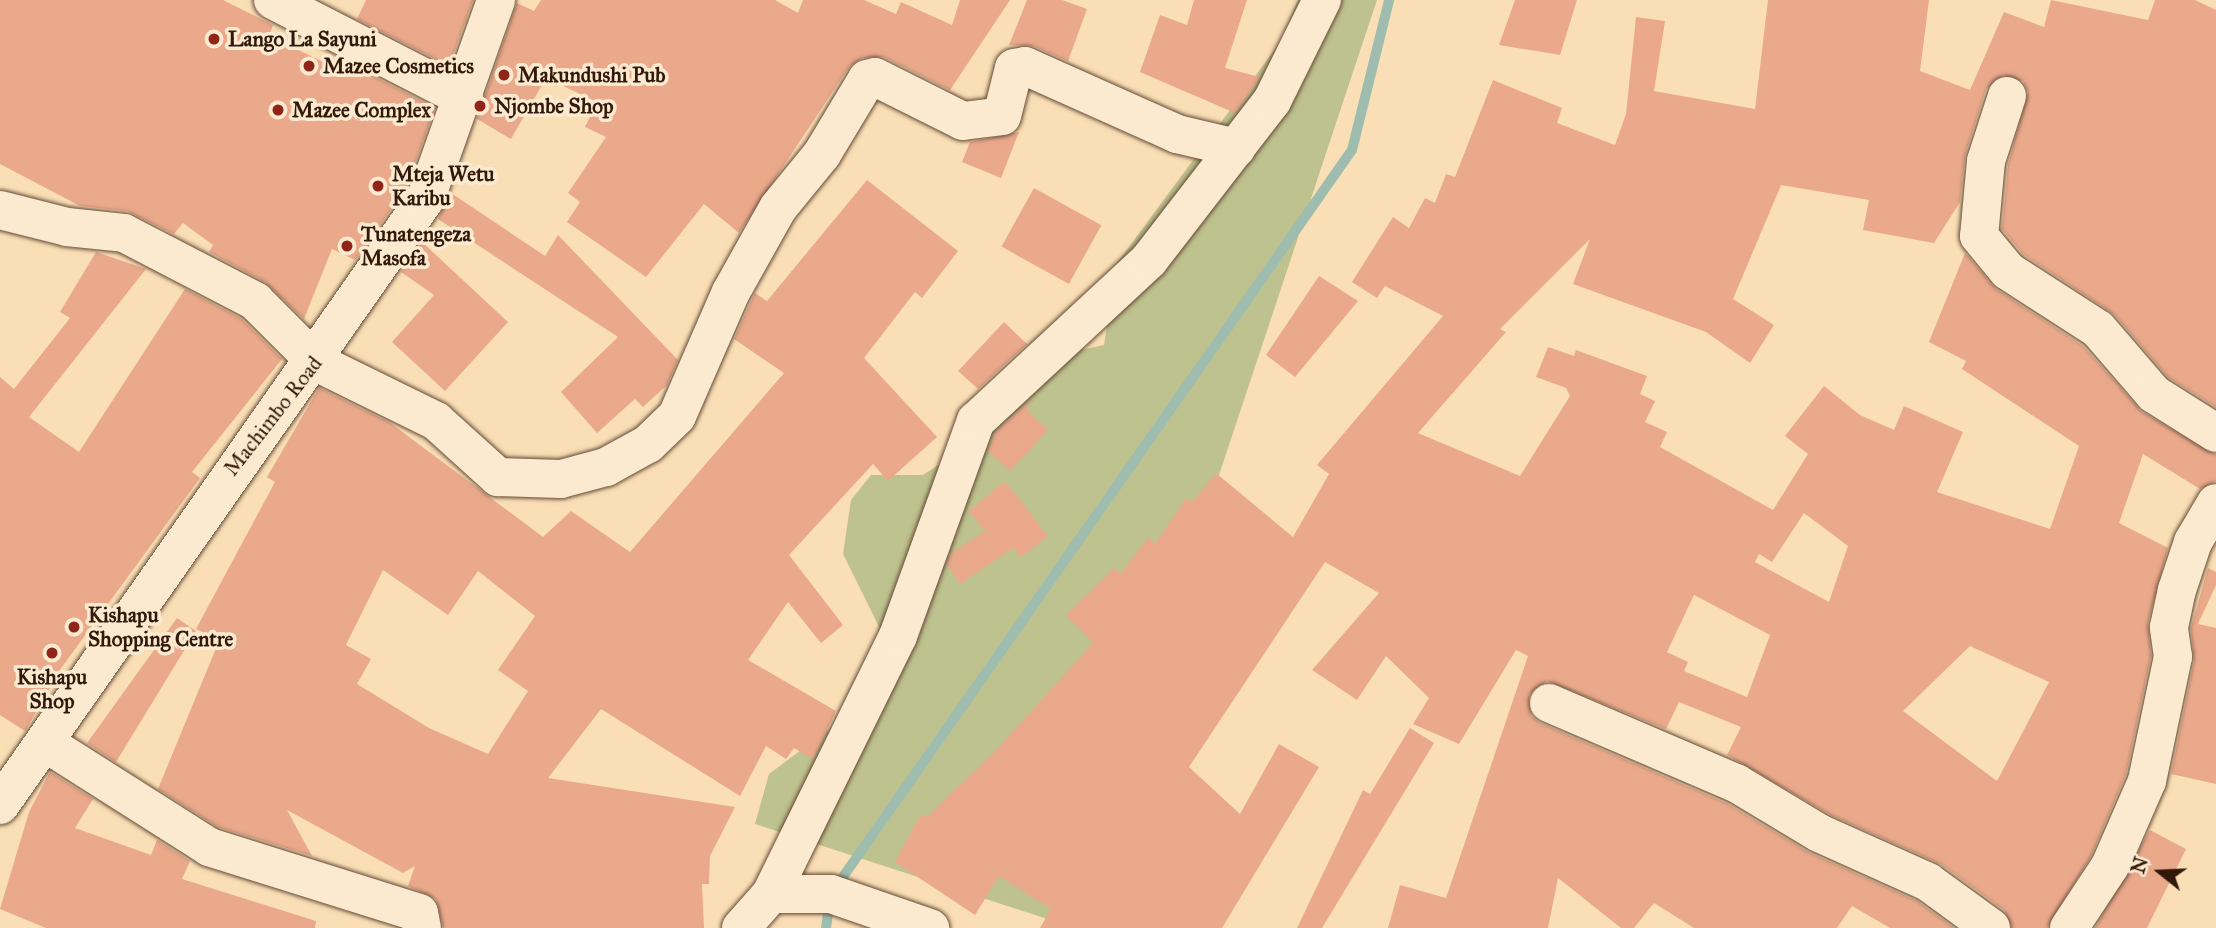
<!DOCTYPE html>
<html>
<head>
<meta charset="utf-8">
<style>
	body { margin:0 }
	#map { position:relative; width:2216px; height:928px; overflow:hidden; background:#fadfb6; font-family:"IM FELL Great Primer",serif }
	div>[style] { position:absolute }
	.green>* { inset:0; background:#bec28e }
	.stream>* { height:10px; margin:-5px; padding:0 5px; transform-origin:5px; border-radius:5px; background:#9ebdae }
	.building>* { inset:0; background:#eba98c; transform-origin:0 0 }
	.roads { filter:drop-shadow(0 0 2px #644a36) drop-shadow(0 0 2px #644a36) }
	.minor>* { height:38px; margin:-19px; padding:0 19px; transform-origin:19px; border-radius:19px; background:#fcead0 }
	.dots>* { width:19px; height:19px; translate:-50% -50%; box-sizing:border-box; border:4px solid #fcead0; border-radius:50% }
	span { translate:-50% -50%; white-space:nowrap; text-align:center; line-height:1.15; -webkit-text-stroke:7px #fcead0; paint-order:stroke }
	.poi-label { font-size:21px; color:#32190b; font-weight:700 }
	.left { translate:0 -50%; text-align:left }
	.street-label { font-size:21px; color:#32190b }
	.north { position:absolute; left:2125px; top:837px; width:70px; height:70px; -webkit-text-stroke:5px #fcead0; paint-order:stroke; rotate:288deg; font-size:19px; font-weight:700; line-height:28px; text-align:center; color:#32190b }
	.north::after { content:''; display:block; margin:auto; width:24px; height:32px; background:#32190b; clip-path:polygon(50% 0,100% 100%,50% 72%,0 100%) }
</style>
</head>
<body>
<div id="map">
	<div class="green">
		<i style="clip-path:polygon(1298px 0,1377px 0,1069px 926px,755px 824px,769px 774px,844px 718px,898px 665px,843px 554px,851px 500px,871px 475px,923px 475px,963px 449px,1045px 358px,1104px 345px,1117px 263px,1281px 41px)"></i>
	</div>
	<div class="stream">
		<i style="left:826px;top:928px;width:34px;rotate:-82deg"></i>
		<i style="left:831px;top:894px;width:908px;rotate:-55deg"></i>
		<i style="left:1352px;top:150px;width:154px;rotate:-76.1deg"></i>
	</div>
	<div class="building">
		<i style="clip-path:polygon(0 0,223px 0,273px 25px,269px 36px,336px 68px,340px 59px,435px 108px,406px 188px,355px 260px,332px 249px,304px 319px,265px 282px,209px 252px,213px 245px,183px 223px,174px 234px,127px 211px,80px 206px,0 164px)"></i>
		<i style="clip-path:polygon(366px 0,473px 0,449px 66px,357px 19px)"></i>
		<i style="clip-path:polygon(541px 0,775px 0,798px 13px,803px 0,864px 0,896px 14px,901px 2px,952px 25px,960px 0,1010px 0,950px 90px,884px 57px,862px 58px,849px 67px,739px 233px,704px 204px,646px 277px,567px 222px,580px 202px,568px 193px,606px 137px,585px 127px,597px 102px,546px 78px,511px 139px,477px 119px,517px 3px,534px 11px)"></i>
		<i style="clip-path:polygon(1027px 0,1062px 0,1087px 9px,1068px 61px,1033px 46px,1009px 45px)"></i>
		<i style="clip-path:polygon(1194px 0,1247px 0,1225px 68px,1260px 77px,1235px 113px,1140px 72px,1160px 15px,1187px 25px)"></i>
		<i style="clip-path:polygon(1515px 0,1577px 0,1560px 55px,1499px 45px)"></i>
		<i style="clip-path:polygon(evenodd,1768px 0,1929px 0,1920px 71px,1970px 90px,2004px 12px,2044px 27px,2051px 0,2148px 20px,2155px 0,2195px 0,2216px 10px,2216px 407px,2168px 377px,2114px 314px,2023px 254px,2002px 229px,2008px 165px,2028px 92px,2023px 81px,2003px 75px,1986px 89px,1965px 155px,1960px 202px,1934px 243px,1863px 230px,1869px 200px,1781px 185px,1733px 299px,1774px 325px,1750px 363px,1706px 332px,1573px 284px,1590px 239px,1500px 329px,1506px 332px,1418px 433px,1520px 476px,1570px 396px,1566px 388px,1536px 377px,1548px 347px,1574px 356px,1576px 350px,1647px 376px,1640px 394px,1655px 401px,1645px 422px,1667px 432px,1660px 447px,1773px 510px,1808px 454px,1785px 436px,1824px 386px,1860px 415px,1894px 430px,1904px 406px,1963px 432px,1937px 492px,2050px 529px,2079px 446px,1962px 369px,1966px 361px,1929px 342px,1965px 253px,1996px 289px,2083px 346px,2142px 412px,2216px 455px,2216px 481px,2200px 489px,2143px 454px,2119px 523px,2168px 548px,2148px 622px,2151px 656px,2126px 774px,2091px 856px,2047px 928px,2012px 928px,2004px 910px,1941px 864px,1829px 814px,1727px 755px,1741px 727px,1679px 702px,1666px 729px,1547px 681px,1529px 695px,1531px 716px,1540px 723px,1726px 803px,1810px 853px,1917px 901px,1954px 928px,1890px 928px,1852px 906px,1837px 928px,1694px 928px,1654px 903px,1634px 928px,1621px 928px,1558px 878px,1548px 928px,1388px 928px,1400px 885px,1446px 898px,1528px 656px,1516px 650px,1459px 744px,1413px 724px,1429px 698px,1386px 656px,1357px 700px,1312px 670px,1379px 593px,1325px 562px,1189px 767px,1240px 814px,1279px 744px,1319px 767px,1222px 928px,1040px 928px,1051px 909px,999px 876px,975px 915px,895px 862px,921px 814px,927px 817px,997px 749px,1093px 643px,1066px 615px,1114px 568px,1120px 574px,1148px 538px,1155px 544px,1186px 498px,1192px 502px,1216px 473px,1293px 537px,1329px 474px,1317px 465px,1443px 316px,1385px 286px,1377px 298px,1352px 282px,1393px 217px,1409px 228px,1425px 198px,1435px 203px,1446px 174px,1455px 177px,1493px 80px,1562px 108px,1557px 123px,1615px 145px,1626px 114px,1636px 17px,1665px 21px,1654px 91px,1755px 109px,1768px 0,1804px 513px,1848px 546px,1829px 602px,1755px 562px,1759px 554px,1772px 562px,1804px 513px,1768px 0,1694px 595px,1770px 635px,1747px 697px,1684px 671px,1688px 662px,1667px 652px,1694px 595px,1768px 0,1970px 646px,2049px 682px,1997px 781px,1903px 711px,1970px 646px)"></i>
		<i style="clip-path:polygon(1019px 132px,1001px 178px,962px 162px,970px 142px)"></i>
		<i style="clip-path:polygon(evenodd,867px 180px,958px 251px,922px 298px,915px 292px,864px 358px,937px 437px,888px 481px,873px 464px,789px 555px,843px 625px,821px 643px,788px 602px,748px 660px,836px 711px,813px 759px,794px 748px,786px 759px,766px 746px,740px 796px,601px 709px,548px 778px,735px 807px,710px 856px,709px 884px,702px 884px,704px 928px,443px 928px,436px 899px,408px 886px,415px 866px,403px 873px,287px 810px,312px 856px,218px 827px,158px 789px,219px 641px,196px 629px,275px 482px,267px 477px,319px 388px,389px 422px,543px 537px,571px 511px,630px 552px,784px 373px,734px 339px,755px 293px,767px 301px,867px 180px,383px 570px,448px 615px,478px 571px,535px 616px,498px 670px,528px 691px,488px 754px,429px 728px,357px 684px,371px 659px,346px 645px,383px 570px)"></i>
		<i style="left:1034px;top:188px;width:77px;height:67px;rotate:29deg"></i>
		<i style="clip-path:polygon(451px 193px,545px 256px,558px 235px,678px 360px,667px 385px,643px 407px,635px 399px,597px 433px,561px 392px,618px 337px,438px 219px)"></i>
		<i style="clip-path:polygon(422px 242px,508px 322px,445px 391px,392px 342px,434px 295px,401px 272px)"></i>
		<i style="clip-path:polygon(96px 252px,146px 269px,29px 417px,79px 452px,185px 289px,242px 319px,282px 359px,192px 472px,200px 478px,62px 667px,25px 731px,0 715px,0 377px,14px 389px,70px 318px,60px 312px)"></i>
		<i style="clip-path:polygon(1319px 276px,1358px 301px,1295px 377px,1266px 355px)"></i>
		<i style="clip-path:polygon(1004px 322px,1027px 344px,978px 389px,958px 371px)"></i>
		<i style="clip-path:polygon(1032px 398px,1026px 409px,1048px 430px,1010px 471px,988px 451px,995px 433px)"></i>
		<i style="clip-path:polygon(1005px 481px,1048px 536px,1021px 557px,1013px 548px,960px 584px,947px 564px,951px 553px,985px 531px,969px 511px)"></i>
		<i style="clip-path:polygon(2208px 568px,2216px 572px,2216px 585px,2198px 624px,2216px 628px,2216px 784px,2171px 774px,2194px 661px,2191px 628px)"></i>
		<i style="clip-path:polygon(177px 618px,196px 631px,116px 762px,87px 743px)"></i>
		<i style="clip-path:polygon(1410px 728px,1434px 743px,1322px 928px,1297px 928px,1363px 790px,1370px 794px)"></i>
		<i style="clip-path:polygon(50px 772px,93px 799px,75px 828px,151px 855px,157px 840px,190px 861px,182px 879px,316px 921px,315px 928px,46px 928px,0 909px,29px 812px)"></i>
		<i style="clip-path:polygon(2150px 830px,2186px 849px,2147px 928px,2095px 928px)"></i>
	</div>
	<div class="roads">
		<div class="minor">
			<i style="left:273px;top:0;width:215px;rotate:27.2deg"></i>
			<i style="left:2007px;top:96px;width:68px;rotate:107.9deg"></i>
			<i style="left:1986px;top:161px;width:75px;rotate:95.3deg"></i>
			<i style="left:1979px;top:236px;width:45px;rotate:50.4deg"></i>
			<i style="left:2008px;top:271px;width:107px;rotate:32.8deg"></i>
			<i style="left:2098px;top:329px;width:86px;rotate:49.3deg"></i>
			<i style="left:2154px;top:394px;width:73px;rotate:32.2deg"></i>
			<i style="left:0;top:210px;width:69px;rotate:14.2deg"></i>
			<i style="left:67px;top:227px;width:57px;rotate:6deg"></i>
			<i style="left:124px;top:233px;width:148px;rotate:27.4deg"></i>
			<i style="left:255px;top:301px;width:86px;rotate:45deg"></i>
			<i style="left:316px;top:362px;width:134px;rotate:26.2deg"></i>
			<i style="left:436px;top:421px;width:84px;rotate:42.1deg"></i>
			<i style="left:498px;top:477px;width:63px;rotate:1.8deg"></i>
			<i style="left:561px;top:479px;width:47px;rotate:-14.9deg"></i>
			<i style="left:606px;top:467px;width:48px;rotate:-28.7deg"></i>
			<i style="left:648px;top:444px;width:40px;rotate:-44deg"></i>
			<i style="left:677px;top:416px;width:135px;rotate:-66.5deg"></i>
			<i style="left:731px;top:292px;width:96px;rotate:-60.8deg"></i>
			<i style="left:778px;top:208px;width:70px;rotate:-50.8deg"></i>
			<i style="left:822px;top:154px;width:87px;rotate:-59deg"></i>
			<i style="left:867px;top:79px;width:8px;rotate:-14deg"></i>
			<i style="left:875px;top:77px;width:98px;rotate:26.6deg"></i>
			<i style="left:963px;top:121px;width:39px;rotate:-7deg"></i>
			<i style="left:1002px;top:116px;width:49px;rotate:-76deg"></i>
			<i style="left:1014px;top:68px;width:11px;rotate:-10deg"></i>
			<i style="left:1025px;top:66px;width:167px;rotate:24.1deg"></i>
			<i style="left:1177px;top:134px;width:61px;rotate:13.3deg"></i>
			<i style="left:1549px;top:703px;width:203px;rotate:23.2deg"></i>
			<i style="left:1736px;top:783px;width:97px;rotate:31.1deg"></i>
			<i style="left:1819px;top:833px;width:120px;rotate:24.2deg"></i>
			<i style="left:1928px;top:882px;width:78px;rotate:36.1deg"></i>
			<i style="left:47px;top:744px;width:192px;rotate:32.4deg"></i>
			<i style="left:209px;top:847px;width:220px;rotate:17.4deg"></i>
			<i style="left:419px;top:913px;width:15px;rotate:79deg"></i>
			<i style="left:0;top:805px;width:742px;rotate:-54.94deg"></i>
			<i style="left:426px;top:198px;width:210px;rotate:-70.5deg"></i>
			<i style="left:771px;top:894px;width:288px;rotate:-63.8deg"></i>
			<i style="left:898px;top:636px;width:229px;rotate:-70.1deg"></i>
			<i style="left:976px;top:421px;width:236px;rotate:-42.9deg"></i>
			<i style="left:1149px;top:260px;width:201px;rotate:-52.3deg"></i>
			<i style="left:1272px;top:101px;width:113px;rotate:-63.7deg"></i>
			<i style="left:741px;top:928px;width:45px;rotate:-48.6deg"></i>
			<i style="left:771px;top:894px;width:60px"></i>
			<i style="left:831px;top:894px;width:105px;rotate:19deg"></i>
			<i style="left:2069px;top:928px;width:74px;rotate:-56.5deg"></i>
			<i style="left:2110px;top:866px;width:93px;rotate:-66.5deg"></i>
			<i style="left:2147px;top:781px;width:127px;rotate:-78.2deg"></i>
			<i style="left:2173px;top:657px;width:30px;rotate:-98deg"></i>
			<i style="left:2169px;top:627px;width:38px;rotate:-78deg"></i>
			<i style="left:2177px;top:590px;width:51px;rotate:-71.6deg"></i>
			<i style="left:2193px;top:542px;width:45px;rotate:-59.5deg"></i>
		</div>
	</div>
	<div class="dots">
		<i style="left:214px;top:39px;background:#8f2418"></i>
		<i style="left:309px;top:66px;background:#8f2418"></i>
		<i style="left:504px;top:75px;background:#8f2418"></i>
		<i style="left:480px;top:106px;background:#8f2418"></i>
		<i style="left:278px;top:110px;background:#8f2418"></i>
		<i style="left:378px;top:186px;background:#8f2418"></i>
		<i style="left:347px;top:246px;background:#8f2418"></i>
		<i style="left:74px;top:627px;background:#8f2418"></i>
		<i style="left:52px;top:653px;background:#8f2418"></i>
	</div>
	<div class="poi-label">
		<span class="left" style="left:228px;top:39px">Lango La Sayuni</span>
		<span class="left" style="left:323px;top:66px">Mazee Cosmetics</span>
		<span class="left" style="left:518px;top:75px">Makundushi Pub</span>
		<span class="left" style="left:494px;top:106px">Njombe Shop</span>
		<span class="left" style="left:292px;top:110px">Mazee Complex</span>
		<span class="left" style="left:392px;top:186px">Mteja Wetu<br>Karibu</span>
		<span class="left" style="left:361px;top:246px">Tunatengeza<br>Masofa</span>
		<span class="left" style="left:88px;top:627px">Kishapu<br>Shopping Centre</span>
		<span style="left:52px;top:689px">Kishapu<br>Shop</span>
	</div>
	<div class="street-label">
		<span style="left:273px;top:416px;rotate:-52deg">Machimbo Road</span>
	</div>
	<div class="north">N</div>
</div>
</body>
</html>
